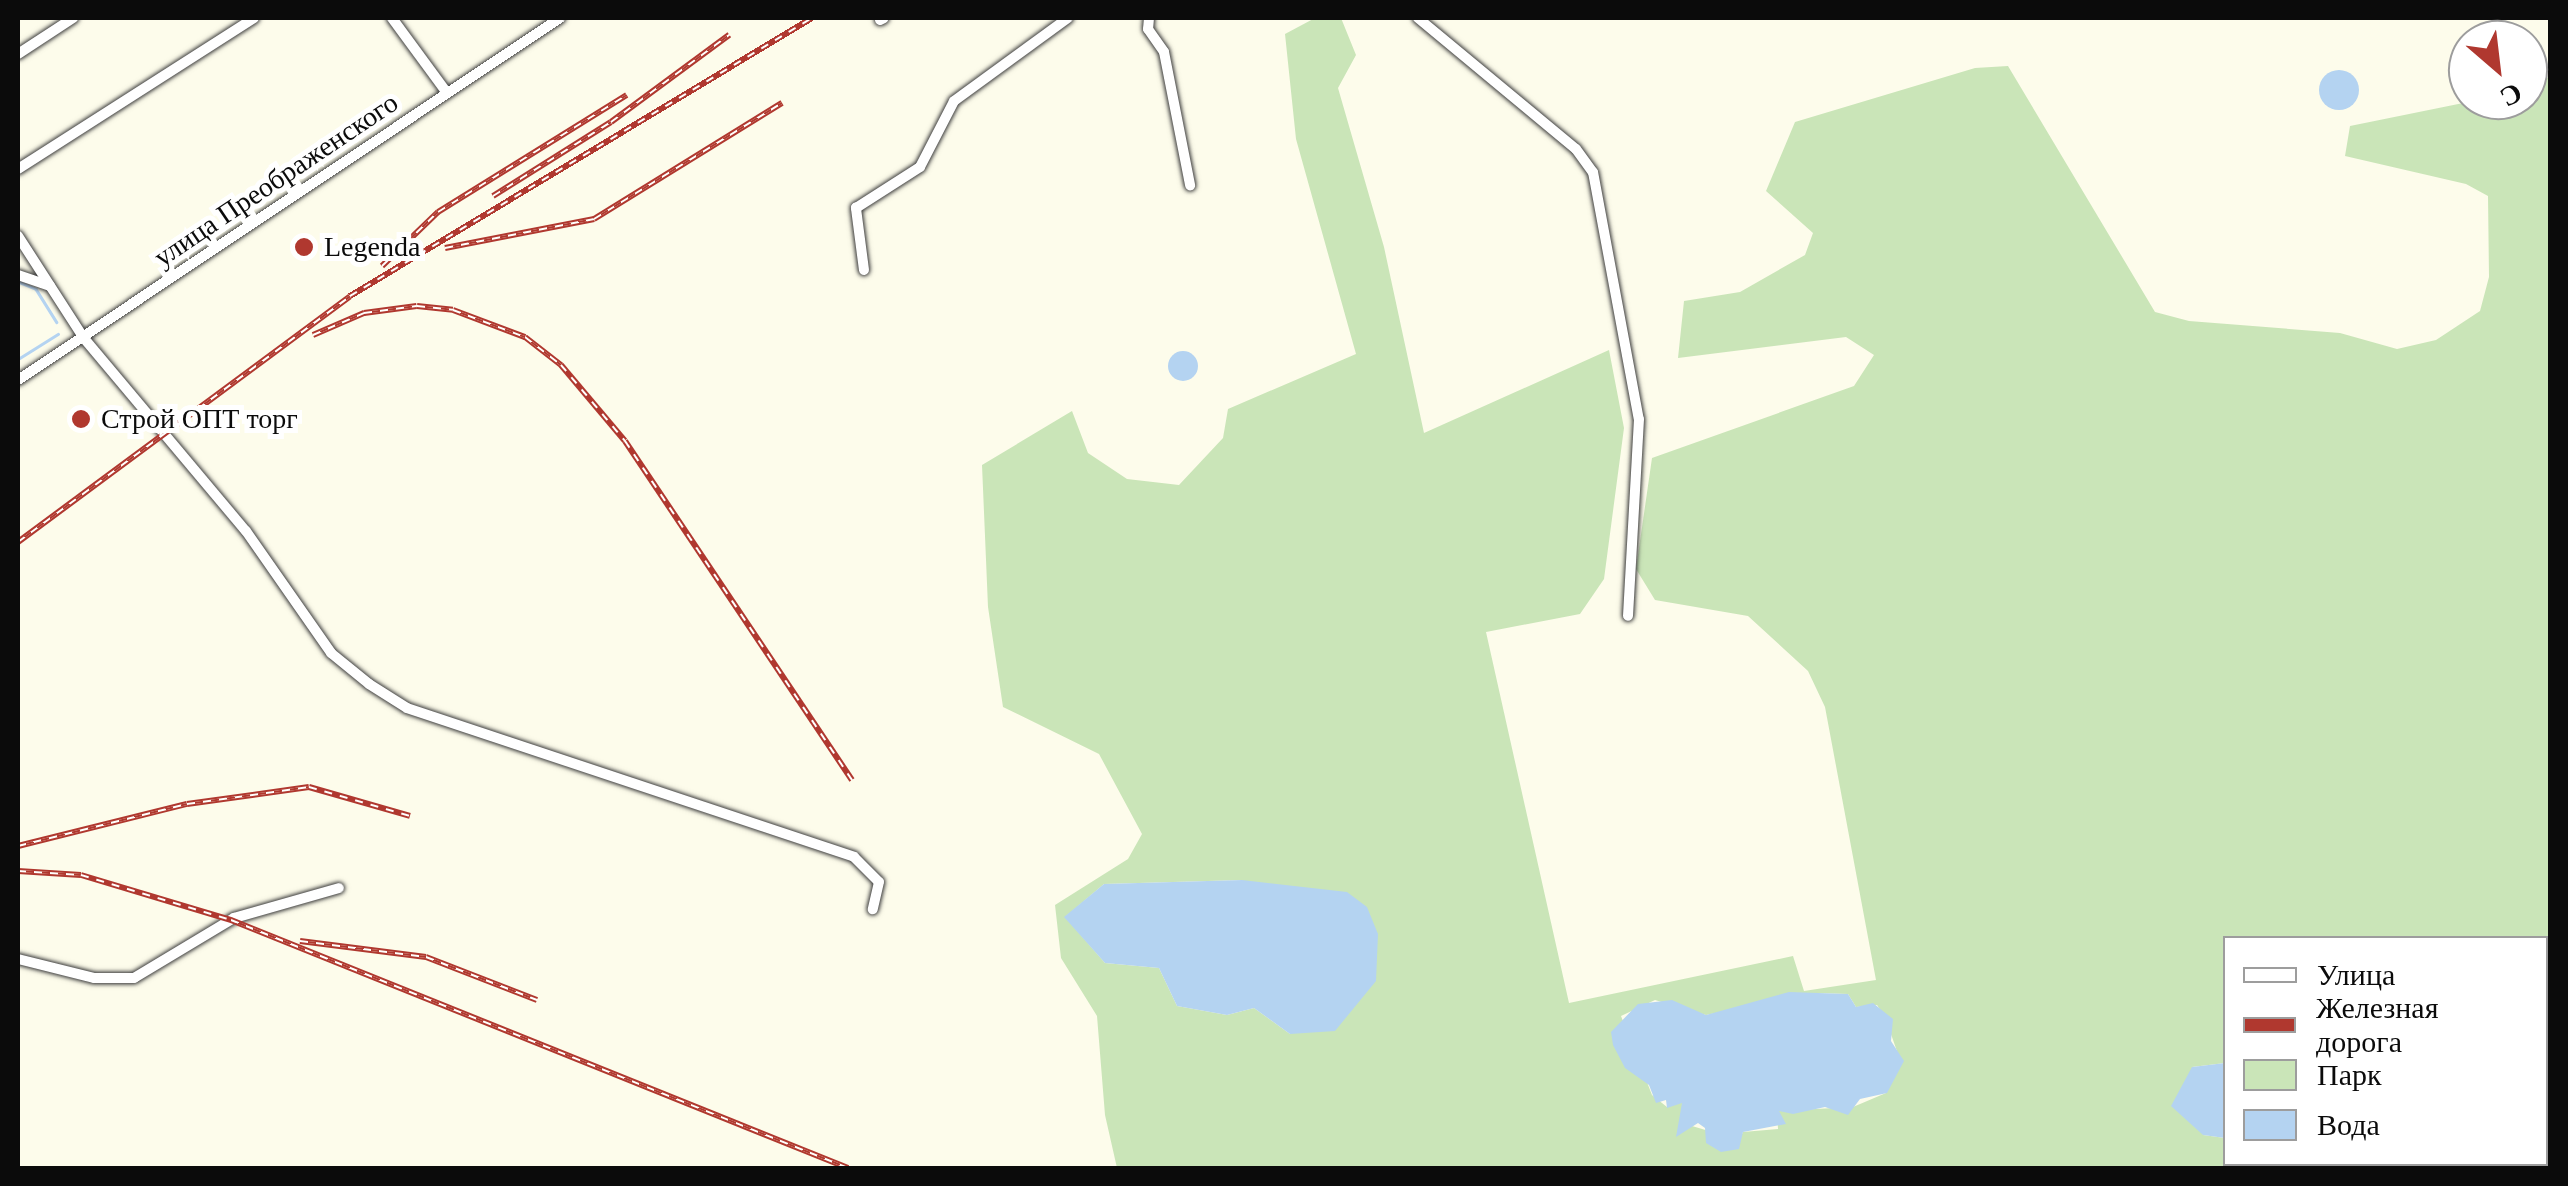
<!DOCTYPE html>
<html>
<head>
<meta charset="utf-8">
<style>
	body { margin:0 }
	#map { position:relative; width:2568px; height:1186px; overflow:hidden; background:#fdfceb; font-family:Georgia,serif }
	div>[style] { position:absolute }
	.green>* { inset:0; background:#cae5b8 }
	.water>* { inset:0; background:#b4d3f1 }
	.round { border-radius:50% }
	.stream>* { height:2.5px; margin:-1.25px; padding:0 1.25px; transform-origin:1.25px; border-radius:1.25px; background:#b4d3f1 }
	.roads { filter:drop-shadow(0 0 2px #3e3e3e) drop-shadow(0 0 2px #3e3e3e) }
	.minor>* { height:10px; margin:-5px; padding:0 5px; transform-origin:5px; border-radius:5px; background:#fff }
	.rail>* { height:6px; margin-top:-3px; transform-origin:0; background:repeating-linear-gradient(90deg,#fff 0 8px,#b0382f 0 16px); box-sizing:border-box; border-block:2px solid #b0382f }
	.dots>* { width:28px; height:28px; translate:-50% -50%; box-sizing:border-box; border:5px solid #fff; border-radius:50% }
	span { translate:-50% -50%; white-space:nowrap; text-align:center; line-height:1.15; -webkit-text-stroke:10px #fff; paint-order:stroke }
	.street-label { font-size:28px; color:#0b0b0b }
	.poi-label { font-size:28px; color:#0b0b0b }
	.left { translate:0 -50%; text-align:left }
	.frame { position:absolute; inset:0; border:20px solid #0b0b0b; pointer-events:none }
	.legend { position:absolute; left:2223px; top:936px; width:325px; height:230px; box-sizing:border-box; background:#fff; border:2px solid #9d9d9d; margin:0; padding:12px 18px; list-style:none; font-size:30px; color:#0b0b0b }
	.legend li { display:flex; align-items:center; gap:20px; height:50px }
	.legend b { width:50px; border:2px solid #9d9d9d }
	.north { position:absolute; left:2448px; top:20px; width:100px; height:100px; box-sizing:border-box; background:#fff; border:2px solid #9d9d9d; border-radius:50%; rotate:152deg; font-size:28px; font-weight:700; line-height:40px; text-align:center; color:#0b0b0b }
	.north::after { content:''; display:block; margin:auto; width:35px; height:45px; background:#b0382f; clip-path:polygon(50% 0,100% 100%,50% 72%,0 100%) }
</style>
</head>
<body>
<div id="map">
	<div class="green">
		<i style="clip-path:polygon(evenodd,1315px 18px,1341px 18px,1356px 55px,1338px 88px,1384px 247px,1424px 433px,1609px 350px,1624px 428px,1604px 579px,1580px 614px,1486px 632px,1569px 1003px,1793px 956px,1804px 991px,1876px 980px,1825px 707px,1808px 671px,1748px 616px,1655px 600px,1636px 569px,1652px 458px,1854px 386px,1874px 355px,1846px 337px,1678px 358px,1684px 301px,1740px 292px,1805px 255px,1813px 233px,1766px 191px,1795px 122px,1975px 68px,2008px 66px,2155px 312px,2189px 321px,2340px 333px,2397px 349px,2436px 340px,2480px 311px,2489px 277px,2488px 196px,2466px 184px,2345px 156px,2350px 126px,2478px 100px,2528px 100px,2528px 84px,2550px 77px,2550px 1168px,1117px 1168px,1105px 1115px,1097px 1016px,1061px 958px,1055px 905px,1128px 859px,1142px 834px,1099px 754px,1003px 707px,988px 607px,982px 465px,1072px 411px,1088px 453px,1127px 479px,1179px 485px,1223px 438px,1228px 409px,1356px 354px,1296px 139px,1285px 34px,1315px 18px,1242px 880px,1290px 1034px,1254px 1008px,1227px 1015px,1177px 1006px,1159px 968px,1105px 963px,1065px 917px,1104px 884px,1242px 880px,1315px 18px,2226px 938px,2546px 938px,2546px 1164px,2226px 1164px,2225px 1138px,2203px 1135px,2192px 1067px,2225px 1063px,2226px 938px,1315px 18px,1818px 993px,1848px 994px,1856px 1007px,1877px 1005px,1885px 1017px,1899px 1057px,1886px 1093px,1853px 1107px,1777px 1111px,1778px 1129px,1743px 1132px,1739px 1140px,1682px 1123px,1682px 1102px,1667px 1107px,1652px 1095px,1621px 1016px,1655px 1000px,1706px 1015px,1818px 993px)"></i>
	</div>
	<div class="water">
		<i class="round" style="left:2319px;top:70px;width:40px;height:40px"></i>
		<i class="round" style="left:1168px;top:351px;width:30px;height:30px"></i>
		<i style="clip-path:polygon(1242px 880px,1347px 892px,1367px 907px,1378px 934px,1376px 981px,1335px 1031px,1290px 1034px,1254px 1008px,1227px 1015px,1177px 1006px,1159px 968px,1105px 963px,1064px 917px,1104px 884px)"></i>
		<i style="clip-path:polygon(1789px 992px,1848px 994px,1856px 1007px,1873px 1003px,1893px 1019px,1891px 1041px,1904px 1061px,1887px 1093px,1860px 1099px,1848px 1115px,1825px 1107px,1793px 1114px,1779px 1111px,1786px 1124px,1743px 1132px,1739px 1149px,1721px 1152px,1706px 1143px,1705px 1128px,1698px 1123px,1676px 1137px,1682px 1103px,1667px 1108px,1666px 1100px,1656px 1103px,1649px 1085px,1625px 1068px,1613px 1045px,1611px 1032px,1638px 1004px,1672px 1000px,1706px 1015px)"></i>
		<i style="clip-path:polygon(2225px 1063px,2225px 1138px,2203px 1135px,2171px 1106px,2192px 1067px)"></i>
	</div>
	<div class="stream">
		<i style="left:19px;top:282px;width:18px;rotate:22deg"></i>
		<i style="left:36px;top:289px;width:39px;rotate:58deg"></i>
		<i style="left:18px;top:359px;width:47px;rotate:-32deg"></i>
	</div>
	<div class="roads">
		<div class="minor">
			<i style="left:392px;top:18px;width:93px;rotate:53.7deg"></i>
			<i style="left:1149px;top:18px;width:11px;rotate:95deg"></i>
			<i style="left:1148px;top:29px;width:28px;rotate:55deg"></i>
			<i style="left:1164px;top:52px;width:136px;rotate:78.9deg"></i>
			<i style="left:1418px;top:18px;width:205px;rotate:39.7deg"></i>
			<i style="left:1576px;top:149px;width:29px;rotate:54deg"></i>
			<i style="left:1593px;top:172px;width:251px;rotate:79.5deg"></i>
			<i style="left:1639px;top:419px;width:197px;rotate:93.2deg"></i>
			<i style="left:880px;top:20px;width:4px;rotate:-27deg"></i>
			<i style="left:18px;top:54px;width:66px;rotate:-33.2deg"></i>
			<i style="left:18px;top:169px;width:280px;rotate:-32.6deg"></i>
			<i style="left:18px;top:236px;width:120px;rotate:57.2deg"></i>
			<i style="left:83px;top:337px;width:253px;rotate:50deg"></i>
			<i style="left:246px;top:531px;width:149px;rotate:55.1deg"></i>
			<i style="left:331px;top:653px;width:49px;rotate:39.2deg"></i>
			<i style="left:369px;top:684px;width:45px;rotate:32.3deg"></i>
			<i style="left:407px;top:708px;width:471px;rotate:18.4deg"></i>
			<i style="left:854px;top:857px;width:35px;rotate:45deg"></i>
			<i style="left:879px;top:882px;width:28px;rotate:103deg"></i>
			<i style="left:864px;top:270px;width:63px;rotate:-97.4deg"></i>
			<i style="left:856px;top:208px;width:76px;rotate:-32.6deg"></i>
			<i style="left:920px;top:167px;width:74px;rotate:-62.7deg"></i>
			<i style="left:954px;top:101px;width:141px;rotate:-36.1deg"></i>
			<i style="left:18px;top:275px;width:34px;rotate:19deg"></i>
			<i style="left:18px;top:380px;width:652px;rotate:-33.74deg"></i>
			<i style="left:18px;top:959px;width:78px;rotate:14deg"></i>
			<i style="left:94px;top:978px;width:40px"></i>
			<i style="left:134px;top:978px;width:117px;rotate:-31deg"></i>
			<i style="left:234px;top:918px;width:109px;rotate:-15.9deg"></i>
		</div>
	</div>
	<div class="rail">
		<i style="left:493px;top:196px;width:139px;rotate:-32.1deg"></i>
		<i style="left:611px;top:122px;width:147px;rotate:-36.4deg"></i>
		<i style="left:445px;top:248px;width:152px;rotate:-11deg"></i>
		<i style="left:594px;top:219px;width:221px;rotate:-31.7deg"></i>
		<i style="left:382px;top:266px;width:78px;rotate:-44deg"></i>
		<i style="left:438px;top:212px;width:222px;rotate:-31.8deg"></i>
		<i style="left:313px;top:335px;width:56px;rotate:-23.3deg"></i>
		<i style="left:364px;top:313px;width:53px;rotate:-7.5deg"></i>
		<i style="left:417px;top:306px;width:36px;rotate:6deg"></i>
		<i style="left:453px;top:310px;width:77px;rotate:20.6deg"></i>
		<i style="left:525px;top:337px;width:46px;rotate:37.9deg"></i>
		<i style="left:561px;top:365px;width:99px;rotate:49.9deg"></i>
		<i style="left:625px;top:441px;width:408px;rotate:56.2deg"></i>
		<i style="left:18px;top:542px;width:413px;rotate:-36.5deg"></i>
		<i style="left:350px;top:296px;width:539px;rotate:-31.04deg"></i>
		<i style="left:18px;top:846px;width:174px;rotate:-14deg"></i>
		<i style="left:187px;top:804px;width:123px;rotate:-7.9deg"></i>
		<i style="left:309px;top:787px;width:105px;rotate:16deg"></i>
		<i style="left:18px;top:871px;width:63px;rotate:3.6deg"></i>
		<i style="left:81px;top:875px;width:157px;rotate:16.7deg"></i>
		<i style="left:231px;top:920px;width:665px;rotate:21.9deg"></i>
		<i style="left:300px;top:941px;width:127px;rotate:7.2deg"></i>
		<i style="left:426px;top:957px;width:119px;rotate:21.2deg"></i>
	</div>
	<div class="dots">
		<i style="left:304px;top:247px;background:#b0382f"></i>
		<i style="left:81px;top:419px;background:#b0382f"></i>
	</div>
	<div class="street-label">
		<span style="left:276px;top:180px;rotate:-34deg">улица Преображенского</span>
	</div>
	<div class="poi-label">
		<span class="left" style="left:324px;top:247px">Legenda</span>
		<span class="left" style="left:101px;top:419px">Строй ОПТ торг</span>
	</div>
	<div class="frame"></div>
	<ul class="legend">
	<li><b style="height:12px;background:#fff"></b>Улица</li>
	<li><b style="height:12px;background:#b0382f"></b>Железная дорога</li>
	<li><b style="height:28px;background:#cae5b8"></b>Парк</li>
	<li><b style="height:28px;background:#b4d3f1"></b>Вода</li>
	</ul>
	<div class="north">С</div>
</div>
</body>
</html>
